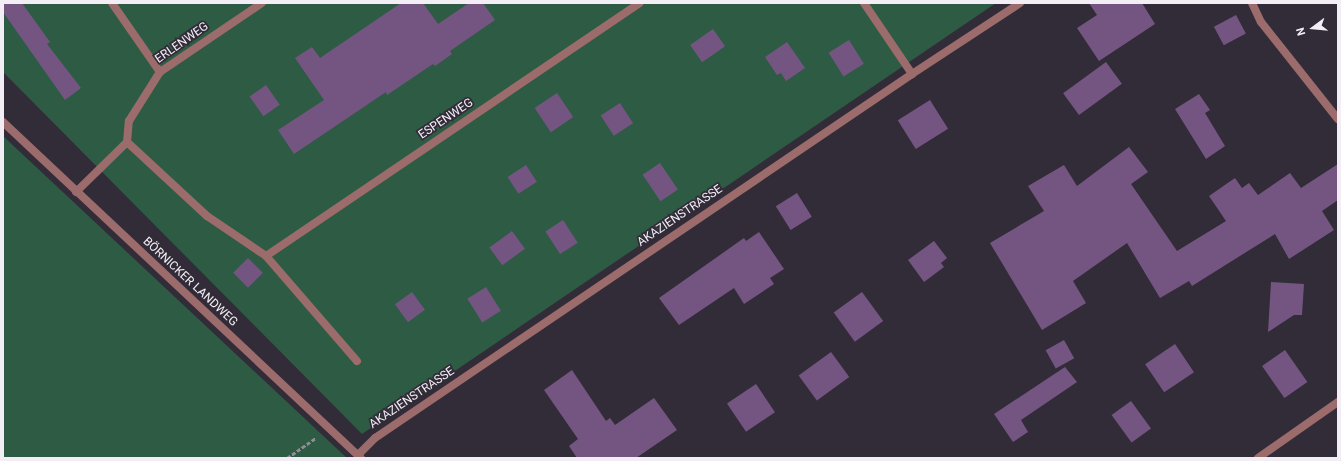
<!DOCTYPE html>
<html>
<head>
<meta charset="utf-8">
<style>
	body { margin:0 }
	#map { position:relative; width:1341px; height:461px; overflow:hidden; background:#322c38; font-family:Roboto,sans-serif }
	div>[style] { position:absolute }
	.green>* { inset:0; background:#2e5b44 }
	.building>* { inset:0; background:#745582; transform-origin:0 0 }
	.path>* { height:2.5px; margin-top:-1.25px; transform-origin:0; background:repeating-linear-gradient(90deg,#908b95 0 4px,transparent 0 6px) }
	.service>* { height:8px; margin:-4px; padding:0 4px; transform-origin:4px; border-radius:4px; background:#9c6b6b }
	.minor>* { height:8px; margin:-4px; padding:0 4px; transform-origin:4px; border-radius:4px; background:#9c6b6b }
	.tertiary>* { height:8px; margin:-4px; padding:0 4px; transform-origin:4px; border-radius:4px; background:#9c6b6b }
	span { translate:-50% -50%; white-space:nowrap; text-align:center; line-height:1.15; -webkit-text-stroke:3.5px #322c38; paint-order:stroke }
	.street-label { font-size:12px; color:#f3eef6 }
	.frame { position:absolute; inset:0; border:4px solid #f3eef6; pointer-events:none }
	.north { position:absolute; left:1293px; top:8px; width:40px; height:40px; -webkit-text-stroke:3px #322c38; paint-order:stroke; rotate:254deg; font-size:11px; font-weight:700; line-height:16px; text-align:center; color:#f3eef6 }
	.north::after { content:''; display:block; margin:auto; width:14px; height:18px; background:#f3eef6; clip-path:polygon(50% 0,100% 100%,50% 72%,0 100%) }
</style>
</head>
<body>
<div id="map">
	<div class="green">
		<i style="clip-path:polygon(3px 3px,996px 3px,362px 434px,3px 72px)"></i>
		<i style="clip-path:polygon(3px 136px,334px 446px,347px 458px,3px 458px)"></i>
	</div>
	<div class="building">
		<i style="clip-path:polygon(3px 3px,22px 3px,50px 42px,47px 44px,81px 88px,65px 100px,3px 12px)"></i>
		<i style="clip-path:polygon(401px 3px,423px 3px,438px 24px,469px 3px,483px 3px,495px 20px,450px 51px,452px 54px,435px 66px,433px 64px,387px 95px,386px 92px,294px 154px,278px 130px,324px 100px,295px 58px,312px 47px,320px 58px)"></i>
		<i style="clip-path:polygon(1089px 3px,1142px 3px,1155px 24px,1099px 61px,1077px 28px,1097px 15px)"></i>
		<i style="left:1236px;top:15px;width:21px;height:25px;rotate:62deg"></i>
		<i style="left:713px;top:29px;width:21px;height:28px;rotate:55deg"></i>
		<i style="left:849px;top:40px;width:28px;height:24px;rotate:58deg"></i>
		<i style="clip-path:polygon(787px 42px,805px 68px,786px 81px,781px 73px,777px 75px,765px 57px)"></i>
		<i style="left:1106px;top:62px;width:27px;height:53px;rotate:54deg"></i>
		<i style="left:266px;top:85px;width:24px;height:20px;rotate:55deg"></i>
		<i style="left:557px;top:93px;width:29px;height:27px;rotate:56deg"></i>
		<i style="clip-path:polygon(1199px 94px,1210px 110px,1205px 113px,1225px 146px,1206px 159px,1175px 109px)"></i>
		<i style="left:930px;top:100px;width:34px;height:38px;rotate:58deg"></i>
		<i style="left:620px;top:103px;width:24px;height:23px;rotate:57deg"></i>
		<i style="clip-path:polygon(1129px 147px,1148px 172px,1131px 184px,1177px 251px,1226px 221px,1209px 196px,1235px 178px,1242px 188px,1249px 183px,1258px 195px,1290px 173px,1301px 188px,1338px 164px,1338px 200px,1322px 211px,1334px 230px,1289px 259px,1275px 234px,1192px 286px,1189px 281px,1160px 298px,1127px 243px,1073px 281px,1086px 303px,1042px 330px,990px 243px,1044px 211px,1028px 186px,1064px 165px,1077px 186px)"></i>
		<i style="left:660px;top:163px;width:32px;height:21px;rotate:56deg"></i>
		<i style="left:526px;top:165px;width:20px;height:22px;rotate:57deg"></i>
		<i style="left:797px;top:193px;width:28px;height:25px;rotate:58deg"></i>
		<i style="left:563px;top:220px;width:27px;height:21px;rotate:57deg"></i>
		<i style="left:512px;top:231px;width:22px;height:28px;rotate:54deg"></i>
		<i style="clip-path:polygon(759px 232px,784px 269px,770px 278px,774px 284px,744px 304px,734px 288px,679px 325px,659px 298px,744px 238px,746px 241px)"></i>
		<i style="clip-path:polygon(934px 241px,947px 258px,941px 263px,944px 267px,924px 282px,908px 260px)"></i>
		<i style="left:248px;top:258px;width:21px;height:21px;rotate:45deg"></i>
		<i style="clip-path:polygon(1271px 282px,1304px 284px,1302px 315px,1294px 315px,1268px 332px)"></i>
		<i style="left:486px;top:287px;width:28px;height:22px;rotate:58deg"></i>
		<i style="left:412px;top:292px;width:22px;height:21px;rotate:54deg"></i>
		<i style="left:862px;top:292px;width:36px;height:35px;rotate:54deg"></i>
		<i style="left:1064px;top:340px;width:21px;height:21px;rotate:61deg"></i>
		<i style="left:1175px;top:344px;width:34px;height:36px;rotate:56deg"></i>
		<i style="left:1285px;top:350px;width:39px;height:28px;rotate:55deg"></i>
		<i style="left:831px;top:352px;width:31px;height:40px;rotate:54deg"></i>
		<i style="clip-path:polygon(1065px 367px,1077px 382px,1021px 420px,1028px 432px,1013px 442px,994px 414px)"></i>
		<i style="clip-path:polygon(572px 370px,606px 421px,610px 418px,615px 425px,654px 398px,677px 430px,636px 458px,577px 458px,569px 446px,578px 439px,544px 390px)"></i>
		<i style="left:756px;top:384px;width:34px;height:35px;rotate:56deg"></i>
		<i style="left:1131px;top:401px;width:34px;height:24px;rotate:54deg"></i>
	</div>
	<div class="path">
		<i style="left:287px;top:458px;width:35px;rotate:-35deg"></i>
	</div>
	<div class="service">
		<i style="left:112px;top:3px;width:84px;rotate:55.2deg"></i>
		<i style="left:864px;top:3px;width:86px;rotate:55.9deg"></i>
		<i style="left:127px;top:142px;width:109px;rotate:42.8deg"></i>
		<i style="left:207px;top:216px;width:71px;rotate:34.1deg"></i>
		<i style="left:266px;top:256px;width:139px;rotate:49.1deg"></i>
		<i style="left:76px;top:192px;width:71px;rotate:-44.4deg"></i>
		<i style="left:127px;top:142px;width:21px;rotate:-85deg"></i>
		<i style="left:129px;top:121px;width:58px;rotate:-57.7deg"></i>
		<i style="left:160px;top:72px;width:123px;rotate:-34.1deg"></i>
		<i style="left:266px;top:256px;width:451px;rotate:-34.1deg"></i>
	</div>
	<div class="minor">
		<i style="left:1252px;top:3px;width:21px;rotate:65deg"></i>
		<i style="left:1261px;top:22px;width:124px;rotate:51.6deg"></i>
		<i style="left:358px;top:455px;width:24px;rotate:-45deg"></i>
		<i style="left:375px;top:438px;width:649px;rotate:-34.13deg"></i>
		<i style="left:912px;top:74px;width:129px;rotate:-33.3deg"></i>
		<i style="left:1258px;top:458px;width:98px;rotate:-35deg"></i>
	</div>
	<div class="tertiary">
		<i style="left:3px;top:122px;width:491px;rotate:43.2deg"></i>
	</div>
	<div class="street-label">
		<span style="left:182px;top:43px;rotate:-35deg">ERLENWEG</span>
		<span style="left:446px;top:119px;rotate:-34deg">ESPENWEG</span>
		<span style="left:680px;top:216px;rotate:-34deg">AKAZIENSTRASSE</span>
		<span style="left:190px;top:282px;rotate:43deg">BÖRNICKER LANDWEG</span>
		<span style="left:412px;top:398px;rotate:-34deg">AKAZIENSTRASSE</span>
	</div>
	<div class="frame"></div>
	<div class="north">N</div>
</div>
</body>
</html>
